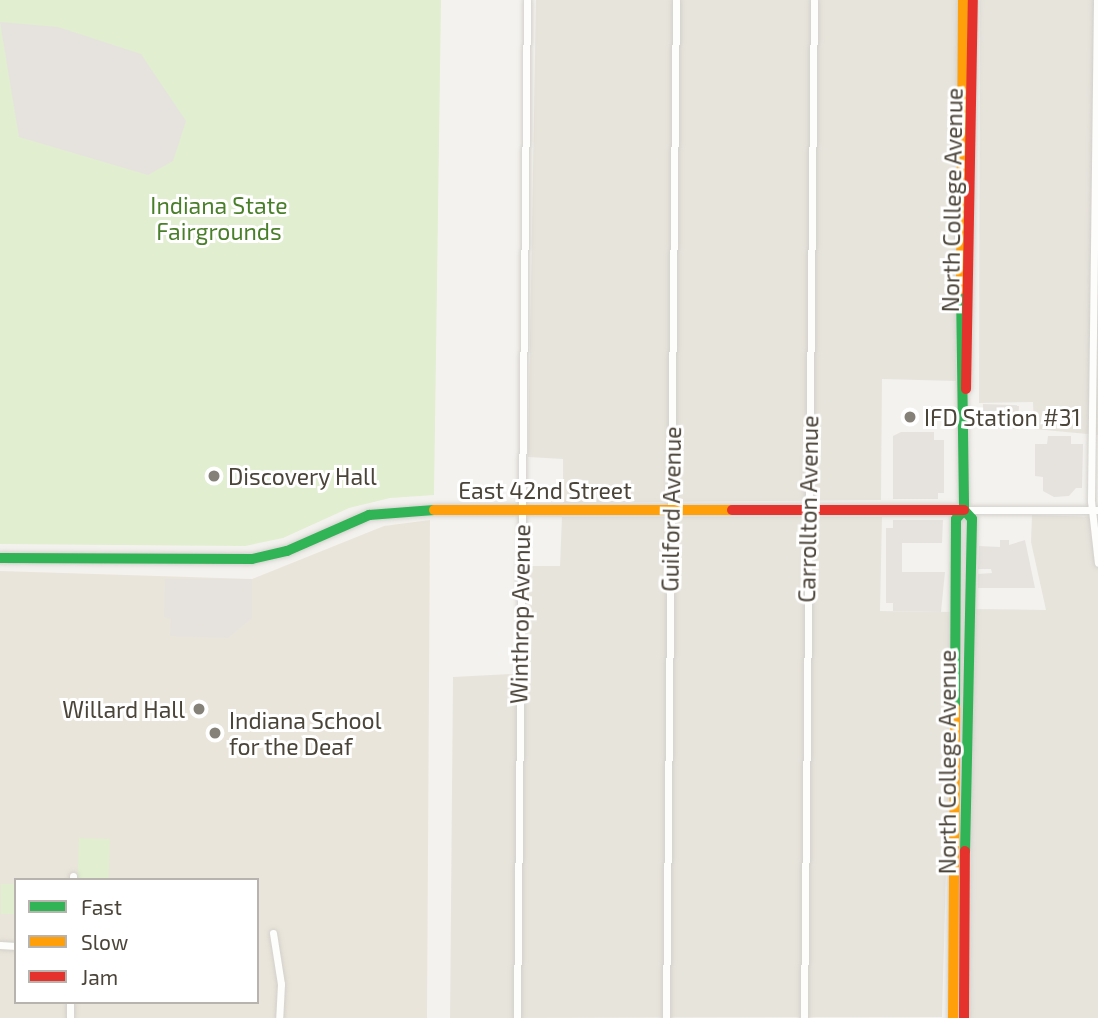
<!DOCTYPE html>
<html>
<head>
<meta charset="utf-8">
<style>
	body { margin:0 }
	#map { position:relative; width:1098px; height:1018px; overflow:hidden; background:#f4f2ee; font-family:"Exo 2",sans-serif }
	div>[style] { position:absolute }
	.residential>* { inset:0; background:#e7e4dc }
	.education>* { inset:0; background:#eae5da }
	.green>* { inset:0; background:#e1eecf; transform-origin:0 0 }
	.parking>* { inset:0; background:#e6e3df; transform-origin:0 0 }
	.roads { filter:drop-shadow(0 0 2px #d2d0cb) drop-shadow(0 0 2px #d2d0cb) }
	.street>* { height:7px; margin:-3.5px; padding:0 3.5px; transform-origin:3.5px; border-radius:3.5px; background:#fdfdfc }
	.fast>* { height:10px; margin:-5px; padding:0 5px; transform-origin:5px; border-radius:5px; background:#30b455 }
	.slow>* { height:10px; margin:-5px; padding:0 5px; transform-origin:5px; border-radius:5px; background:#ff9f0a }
	.jam>* { height:10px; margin:-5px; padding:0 5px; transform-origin:5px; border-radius:5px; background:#e5322d }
	.dots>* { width:19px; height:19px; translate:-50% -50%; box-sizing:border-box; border:4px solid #fff; border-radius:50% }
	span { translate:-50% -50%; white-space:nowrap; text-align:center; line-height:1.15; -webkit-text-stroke:6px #fff; paint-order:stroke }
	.street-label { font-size:23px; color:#4b4439 }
	.park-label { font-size:23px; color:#4a7f2a }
	.poi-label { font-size:23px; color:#4b4439 }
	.left { translate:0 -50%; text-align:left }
	.right { translate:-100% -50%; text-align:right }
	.legend { position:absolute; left:14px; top:878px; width:245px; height:126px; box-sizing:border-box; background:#fff; border:2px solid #b7b4b0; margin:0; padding:9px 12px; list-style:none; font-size:21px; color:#4b4439 }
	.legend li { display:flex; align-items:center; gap:14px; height:35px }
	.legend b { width:35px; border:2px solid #b7b4b0 }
</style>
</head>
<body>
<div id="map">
	<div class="residential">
		<i style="clip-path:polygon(536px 0,959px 0,956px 381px,882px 379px,881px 500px,563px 503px,563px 459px,528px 457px)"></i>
		<i style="clip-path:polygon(980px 0,1098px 0,1098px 435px,1034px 429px,1033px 402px,979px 403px)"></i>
		<i style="clip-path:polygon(1032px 515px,1098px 517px,1098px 1018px,969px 1018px,973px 609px,1046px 610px,1031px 542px)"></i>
		<i style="clip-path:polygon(562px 517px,882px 517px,880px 611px,953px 612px,942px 1017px,450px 1018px,453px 677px,530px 673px,529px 566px,560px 566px)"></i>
	</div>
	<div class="education">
		<i style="clip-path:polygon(evenodd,430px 520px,427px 1018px,0 1018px,0 571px,252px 579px,384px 526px,430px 520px,16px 880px,257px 880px,257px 1002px,16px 1002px,16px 880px)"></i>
	</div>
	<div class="green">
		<i style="clip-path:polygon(0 0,441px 0,434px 495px,390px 498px,349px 508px,283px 538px,245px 546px,0 544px)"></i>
		<i style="left:79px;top:838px;width:31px;height:42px;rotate:2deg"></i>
		<i style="left:1px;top:884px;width:14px;height:30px"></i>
	</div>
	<div class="parking">
		<i style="clip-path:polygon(0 22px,58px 27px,141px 54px,186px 121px,173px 161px,148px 175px,19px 137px)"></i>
		<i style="left:983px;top:404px;width:36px;height:24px;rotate:2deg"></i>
		<i style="clip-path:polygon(901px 432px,934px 432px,934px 440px,944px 440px,944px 493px,938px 493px,938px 499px,893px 499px,893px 436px)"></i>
		<i style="clip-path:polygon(1048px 436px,1071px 436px,1071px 444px,1083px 444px,1082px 488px,1076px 488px,1069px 496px,1054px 497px,1043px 491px,1043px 477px,1035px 476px,1035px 444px,1047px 444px)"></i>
		<i style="clip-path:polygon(893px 520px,943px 520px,942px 543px,902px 543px,902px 572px,945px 572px,941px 612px,893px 611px,893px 603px,886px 603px,886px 528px,893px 528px)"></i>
		<i style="clip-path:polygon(1000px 540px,1009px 540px,1009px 545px,1025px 540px,1035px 588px,978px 588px,978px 574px,992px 573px,991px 569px,978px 569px,979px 546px,1000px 547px)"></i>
		<i style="clip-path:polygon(165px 579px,252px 579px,252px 618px,228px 638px,170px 636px,171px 619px,164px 617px)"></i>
	</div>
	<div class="roads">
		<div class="street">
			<i style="left:1097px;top:0;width:501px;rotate:90.69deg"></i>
			<i style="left:1091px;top:501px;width:62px;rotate:83.6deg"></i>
			<i style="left:964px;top:510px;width:134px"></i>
			<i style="left:73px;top:880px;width:4px;rotate:-90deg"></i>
			<i style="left:273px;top:933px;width:52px;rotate:81.1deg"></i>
			<i style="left:281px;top:984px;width:34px;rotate:93deg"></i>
			<i style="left:0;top:945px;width:16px;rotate:4deg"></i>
			<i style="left:70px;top:1018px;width:16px;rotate:-90deg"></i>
			<i style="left:517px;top:1018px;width:1018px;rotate:-89.44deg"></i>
			<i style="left:666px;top:1018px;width:1018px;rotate:-89.44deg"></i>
			<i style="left:804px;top:1018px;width:1018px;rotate:-89.44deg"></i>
		</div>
		<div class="fast">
			<i style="left:961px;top:289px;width:221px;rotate:89.2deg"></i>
			<i style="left:964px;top:510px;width:12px;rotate:48deg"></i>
			<i style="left:972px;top:519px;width:332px;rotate:91.2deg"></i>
			<i style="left:0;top:558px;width:252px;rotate:0.2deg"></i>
			<i style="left:252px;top:559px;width:36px;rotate:-13deg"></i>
			<i style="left:287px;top:551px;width:90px;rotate:-23.7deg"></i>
			<i style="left:369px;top:515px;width:65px;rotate:-4.4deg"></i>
			<i style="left:955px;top:708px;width:189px;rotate:-89.7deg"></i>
			<i style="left:956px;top:519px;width:12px;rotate:-48deg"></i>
		</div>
		<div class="slow">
			<i style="left:961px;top:289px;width:289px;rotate:-89.6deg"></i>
			<i style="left:434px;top:510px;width:298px"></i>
			<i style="left:953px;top:1018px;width:310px;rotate:-89.6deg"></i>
		</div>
		<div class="jam">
			<i style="left:966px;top:389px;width:389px;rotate:-89deg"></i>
			<i style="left:732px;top:510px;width:232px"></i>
			<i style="left:964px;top:1018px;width:167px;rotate:-89.7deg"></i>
		</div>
	</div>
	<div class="dots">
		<i style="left:910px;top:417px;background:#868178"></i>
		<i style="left:214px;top:476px;background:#868178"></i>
		<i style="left:199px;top:709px;background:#868178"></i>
		<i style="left:215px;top:733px;background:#868178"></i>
	</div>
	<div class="street-label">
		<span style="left:952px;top:200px;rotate:-89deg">North College Avenue</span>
		<span style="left:545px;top:490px">East 42nd Street</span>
		<span style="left:671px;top:509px;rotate:-89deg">Guilford Avenue</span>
		<span style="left:808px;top:509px;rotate:-89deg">Carrollton Avenue</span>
		<span style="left:520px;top:614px;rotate:-89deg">Winthrop Avenue</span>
		<span style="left:947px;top:762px;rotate:-90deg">North College Avenue</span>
	</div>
	<div class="park-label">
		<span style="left:219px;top:218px">Indiana State<br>Fairgrounds</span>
	</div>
	<div class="poi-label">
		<span class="left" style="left:924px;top:417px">IFD Station #31</span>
		<span class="left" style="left:228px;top:476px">Discovery Hall</span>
		<span class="right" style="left:185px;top:709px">Willard Hall</span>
		<span class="left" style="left:229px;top:733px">Indiana School<br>for the Deaf</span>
	</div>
	<ul class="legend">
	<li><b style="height:9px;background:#30b455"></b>Fast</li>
	<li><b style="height:9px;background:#ff9f0a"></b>Slow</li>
	<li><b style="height:9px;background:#e5322d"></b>Jam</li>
	</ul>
</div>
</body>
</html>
